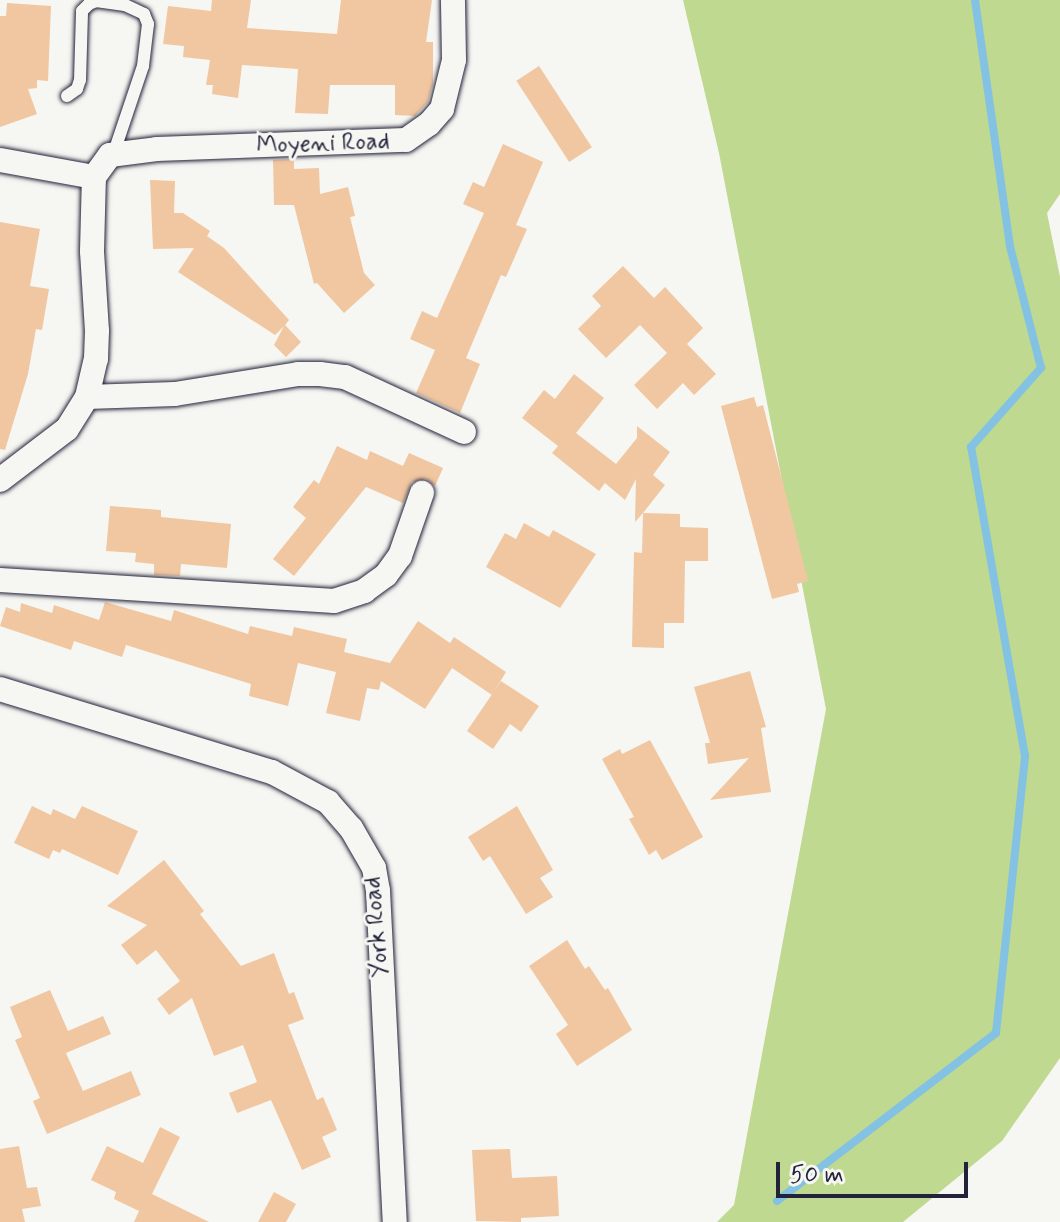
<!DOCTYPE html>
<html>
<head>
<meta charset="utf-8">
<style>
	body { margin:0 }
	#map { position:relative; width:1060px; height:1222px; overflow:hidden; background:#f6f6f2; font-family:Mynerve,sans-serif }
	div>[style] { position:absolute }
	.green>* { inset:0; background:#bfd990 }
	.stream>* { height:8px; margin:-4px; padding:0 4px; transform-origin:4px; border-radius:4px; background:#83c2e3 }
	.building>* { inset:0; background:#f1c7a1; transform-origin:0 0 }
	.roads { filter:drop-shadow(0 0 2px #22223b) drop-shadow(0 0 2px #22223b) }
	.service>* { height:12px; margin:-6px; padding:0 6px; transform-origin:6px; border-radius:6px; background:#f6f6f2 }
	.minor>* { height:24px; margin:-12px; padding:0 12px; transform-origin:12px; border-radius:12px; background:#f6f6f2 }
	span { translate:-50% -50%; white-space:nowrap; text-align:center; line-height:1.15; -webkit-text-stroke:6px #f6f6f2; paint-order:stroke }
	.street-label { font-size:24px; color:#22223b }
	.scale { position:absolute; left:776px; top:1162px; width:192px; height:36px; box-sizing:border-box; border:4px solid #22223b; border-top:0; padding-left:10px; font-size:24px; line-height:28px; white-space:nowrap; color:#22223b; -webkit-text-stroke:6px #f6f6f2; paint-order:stroke }
</style>
</head>
<body>
<div id="map">
	<div class="green">
		<i style="clip-path:polygon(683px 0,1060px 0,1060px 194px,1047px 213px,1060px 277px,1060px 1058px,1002px 1141px,903px 1222px,717px 1222px,734px 1205px,826px 709px,719px 153px)"></i>
	</div>
	<div class="stream">
		<i style="left:777px;top:1201px;width:276px;rotate:-37.5deg"></i>
		<i style="left:996px;top:1033px;width:279px;rotate:-84deg"></i>
		<i style="left:1025px;top:756px;width:314px;rotate:-99.9deg"></i>
		<i style="left:971px;top:447px;width:106px;rotate:-48.5deg"></i>
		<i style="left:1041px;top:368px;width:126px;rotate:-104.3deg"></i>
		<i style="left:1010px;top:246px;width:248px;rotate:-98.1deg"></i>
	</div>
	<div class="building">
		<i style="clip-path:polygon(212px 0,251px 0,247px 28px,337px 34px,341px 0,432px 0,426px 42px,433px 42px,433px 84px,428px 102px,415px 116px,395px 115px,395px 85px,330px 85px,328px 114px,295px 113px,298px 69px,242px 65px,238px 98px,212px 94px,213px 85px,206px 85px,210px 60px,183px 57px,184px 46px,163px 44px,168px 6px,211px 11px)"></i>
		<i style="clip-path:polygon(7px 3px,51px 6px,48px 81px,37px 80px,37px 88px,28px 89px,37px 114px,0 127px,0 16px,6px 16px)"></i>
		<i style="left:539px;top:66px;width:97px;height:27px;rotate:57deg"></i>
		<i style="clip-path:polygon(503px 144px,543px 162px,516px 225px,527px 229px,506px 277px,501px 275px,466px 358px,480px 364px,460px 413px,416px 393px,435px 350px,410px 339px,422px 311px,437px 318px,484px 213px,463px 204px,473px 182px,484px 187px)"></i>
		<i style="clip-path:polygon(294px 159px,294px 169px,319px 168px,320px 194px,348px 187px,355px 216px,350px 217px,364px 273px,375px 285px,344px 313px,317px 283px,314px 284px,294px 205px,274px 205px,273px 160px)"></i>
		<i style="clip-path:polygon(150px 180px,175px 181px,174px 213px,183px 213px,210px 231px,207px 236px,224px 248px,289px 320px,285px 325px,301px 342px,286px 357px,274px 345px,284px 326px,275px 335px,178px 272px,194px 248px,153px 249px)"></i>
		<i style="clip-path:polygon(0 222px,40px 229px,30px 286px,49px 289px,42px 330px,36px 329px,28px 374px,5px 450px,0 449px)"></i>
		<i style="clip-path:polygon(623px 266px,654px 298px,665px 287px,703px 328px,687px 344px,716px 374px,694px 395px,683px 383px,657px 409px,634px 385px,667px 353px,640px 325px,606px 358px,578px 329px,601px 306px,592px 296px)"></i>
		<i style="clip-path:polygon(574px 374px,604px 398px,576px 433px,616px 464px,637px 438px,637px 426px,670px 452px,653px 475px,665px 485px,643px 513px,680px 514px,680px 527px,708px 528px,708px 561px,685px 561px,684px 623px,664px 623px,664px 648px,632px 647px,634px 552px,642px 553px,643px 513px,635px 522px,636px 479px,625px 500px,605px 483px,599px 491px,552px 453px,558px 446px,522px 418px,544px 390px,555px 399px)"></i>
		<i style="clip-path:polygon(754px 397px,757px 407px,763px 405px,808px 581px,797px 584px,799px 592px,772px 599px,721px 406px)"></i>
		<i style="clip-path:polygon(337px 446px,367px 460px,370px 451px,403px 466px,409px 453px,443px 468px,435px 486px,426px 479px,412px 482px,403px 503px,366px 487px,294px 576px,273px 559px,306px 518px,293px 507px,314px 480px,319px 484px)"></i>
		<i style="clip-path:polygon(110px 506px,161px 510px,161px 517px,231px 524px,227px 568px,181px 564px,180px 576px,154px 575px,154px 564px,135px 562px,136px 553px,106px 551px)"></i>
		<i style="clip-path:polygon(524px 523px,549px 537px,553px 530px,596px 554px,560px 608px,486px 567px,505px 533px,516px 539px)"></i>
		<i style="clip-path:polygon(105px 602px,171px 621px,174px 610px,248px 634px,250px 626px,292px 636px,294px 627px,347px 639px,344px 652px,390px 663px,418px 621px,450px 643px,454px 637px,506px 672px,492px 695px,452px 668px,425px 709px,381px 681px,379px 690px,367px 688px,360px 721px,326px 713px,336px 672px,298px 663px,288px 706px,249px 696px,251px 684px,126px 645px,122px 657px,74px 641px,71px 650px,0 626px,6px 607px,20px 612px,21px 603px,52px 613px,54px 605px,99px 620px)"></i>
		<i style="clip-path:polygon(750px 671px,766px 727px,761px 728px,771px 792px,710px 800px,749px 758px,708px 764px,705px 743px,710px 743px,694px 687px)"></i>
		<i style="clip-path:polygon(501px 681px,539px 706px,521px 732px,510px 724px,493px 749px,467px 731px)"></i>
		<i style="clip-path:polygon(650px 740px,703px 837px,662px 860px,656px 850px,649px 855px,629px 819px,634px 817px,602px 759px,620px 749px,622px 754px)"></i>
		<i style="clip-path:polygon(32px 806px,51px 815px,53px 809px,75px 819px,82px 806px,138px 831px,118px 875px,62px 849px,60px 853px,53px 850px,49px 859px,14px 843px)"></i>
		<i style="clip-path:polygon(517px 806px,553px 870px,540px 878px,553px 897px,526px 914px,490px 856px,483px 861px,468px 837px)"></i>
		<i style="clip-path:polygon(164px 860px,204px 911px,200px 914px,241px 966px,274px 953px,289px 994px,294px 992px,304px 1019px,288px 1025px,317px 1100px,323px 1097px,337px 1130px,322px 1137px,331px 1157px,302px 1170px,271px 1100px,237px 1113px,229px 1093px,257px 1082px,243px 1045px,214px 1056px,192px 998px,169px 1015px,157px 999px,180px 981px,156px 950px,137px 965px,121px 945px,147px 925px,107px 906px)"></i>
		<i style="clip-path:polygon(567px 940px,585px 969px,589px 966px,605px 990px,608px 988px,632px 1030px,577px 1066px,556px 1034px,568px 1025px,529px 966px)"></i>
		<i style="clip-path:polygon(50px 990px,68px 1031px,103px 1016px,111px 1034px,66px 1053px,83px 1091px,131px 1071px,141px 1095px,47px 1134px,33px 1101px,40px 1098px,15px 1040px,22px 1037px,10px 1007px)"></i>
		<i style="clip-path:polygon(160px 1127px,180px 1137px,152px 1194px,209px 1222px,134px 1222px,139px 1211px,114px 1199px,116px 1192px,91px 1180px,107px 1146px,143px 1163px)"></i>
		<i style="clip-path:polygon(19px 1146px,27px 1188px,37px 1187px,41px 1206px,22px 1209px,25px 1222px,0 1222px,0 1149px)"></i>
		<i style="clip-path:polygon(510px 1149px,512px 1178px,557px 1176px,559px 1216px,521px 1218px,521px 1222px,476px 1221px,472px 1150px)"></i>
		<i style="clip-path:polygon(274px 1192px,296px 1204px,286px 1222px,258px 1222px)"></i>
	</div>
	<div class="roads">
		<div class="service">
			<i style="left:67px;top:96px;width:12px;rotate:-35deg"></i>
			<i style="left:77px;top:89px;width:9px;rotate:-72deg"></i>
			<i style="left:80px;top:80px;width:69px;rotate:-88.3deg"></i>
			<i style="left:82px;top:11px;width:10px;rotate:-45deg"></i>
			<i style="left:89px;top:4px;width:8px;rotate:-23deg"></i>
			<i style="left:96px;top:1px;width:29px;rotate:8deg"></i>
			<i style="left:125px;top:5px;width:21px;rotate:25deg"></i>
			<i style="left:144px;top:14px;width:11px;rotate:68deg"></i>
			<i style="left:148px;top:24px;width:42px;rotate:96.8deg"></i>
			<i style="left:143px;top:66px;width:91px;rotate:108.6deg"></i>
		</div>
		<div class="minor">
			<i style="left:0;top:160px;width:96px;rotate:10.3deg"></i>
			<i style="left:87px;top:397px;width:88px;rotate:-2deg"></i>
			<i style="left:175px;top:394px;width:125px;rotate:-9.2deg"></i>
			<i style="left:298px;top:374px;width:22px"></i>
			<i style="left:320px;top:374px;width:25px;rotate:7deg"></i>
			<i style="left:345px;top:377px;width:131px;rotate:24.8deg"></i>
			<i style="left:0;top:480px;width:84px;rotate:-37.3deg"></i>
			<i style="left:67px;top:429px;width:38px;rotate:-58deg"></i>
			<i style="left:87px;top:397px;width:39px;rotate:-77deg"></i>
			<i style="left:96px;top:359px;width:28px;rotate:-88deg"></i>
			<i style="left:97px;top:331px;width:80px;rotate:-93.6deg"></i>
			<i style="left:92px;top:251px;width:74px;rotate:-88.5deg"></i>
			<i style="left:94px;top:177px;width:27px;rotate:-54deg"></i>
			<i style="left:110px;top:155px;width:47px;rotate:-7.3deg"></i>
			<i style="left:157px;top:149px;width:249px;rotate:-2.1deg"></i>
			<i style="left:406px;top:140px;width:28px;rotate:-35deg"></i>
			<i style="left:429px;top:124px;width:20px;rotate:-49deg"></i>
			<i style="left:442px;top:109px;width:50px;rotate:-76.2deg"></i>
			<i style="left:454px;top:60px;width:60px;rotate:-91deg"></i>
			<i style="left:0;top:580px;width:335px;rotate:3.6deg"></i>
			<i style="left:334px;top:601px;width:32px;rotate:-18deg"></i>
			<i style="left:364px;top:591px;width:27px;rotate:-36deg"></i>
			<i style="left:386px;top:575px;width:24px;rotate:-54deg"></i>
			<i style="left:400px;top:556px;width:67px;rotate:-70.8deg"></i>
			<i style="left:0;top:689px;width:284px;rotate:17deg"></i>
			<i style="left:272px;top:772px;width:64px;rotate:28.2deg"></i>
			<i style="left:328px;top:802px;width:35px;rotate:49deg"></i>
			<i style="left:351px;top:828px;width:46px;rotate:60.1deg"></i>
			<i style="left:374px;top:868px;width:23px;rotate:80deg"></i>
			<i style="left:378px;top:891px;width:331px;rotate:87.1deg"></i>
		</div>
	</div>
	<div class="street-label">
		<span style="left:323px;top:144px;rotate:-2deg">Moyeni Road</span>
		<span style="left:377px;top:927px;rotate:-95deg">York Road</span>
	</div>
	<div class="scale">50 m</div>
</div>
</body>
</html>
